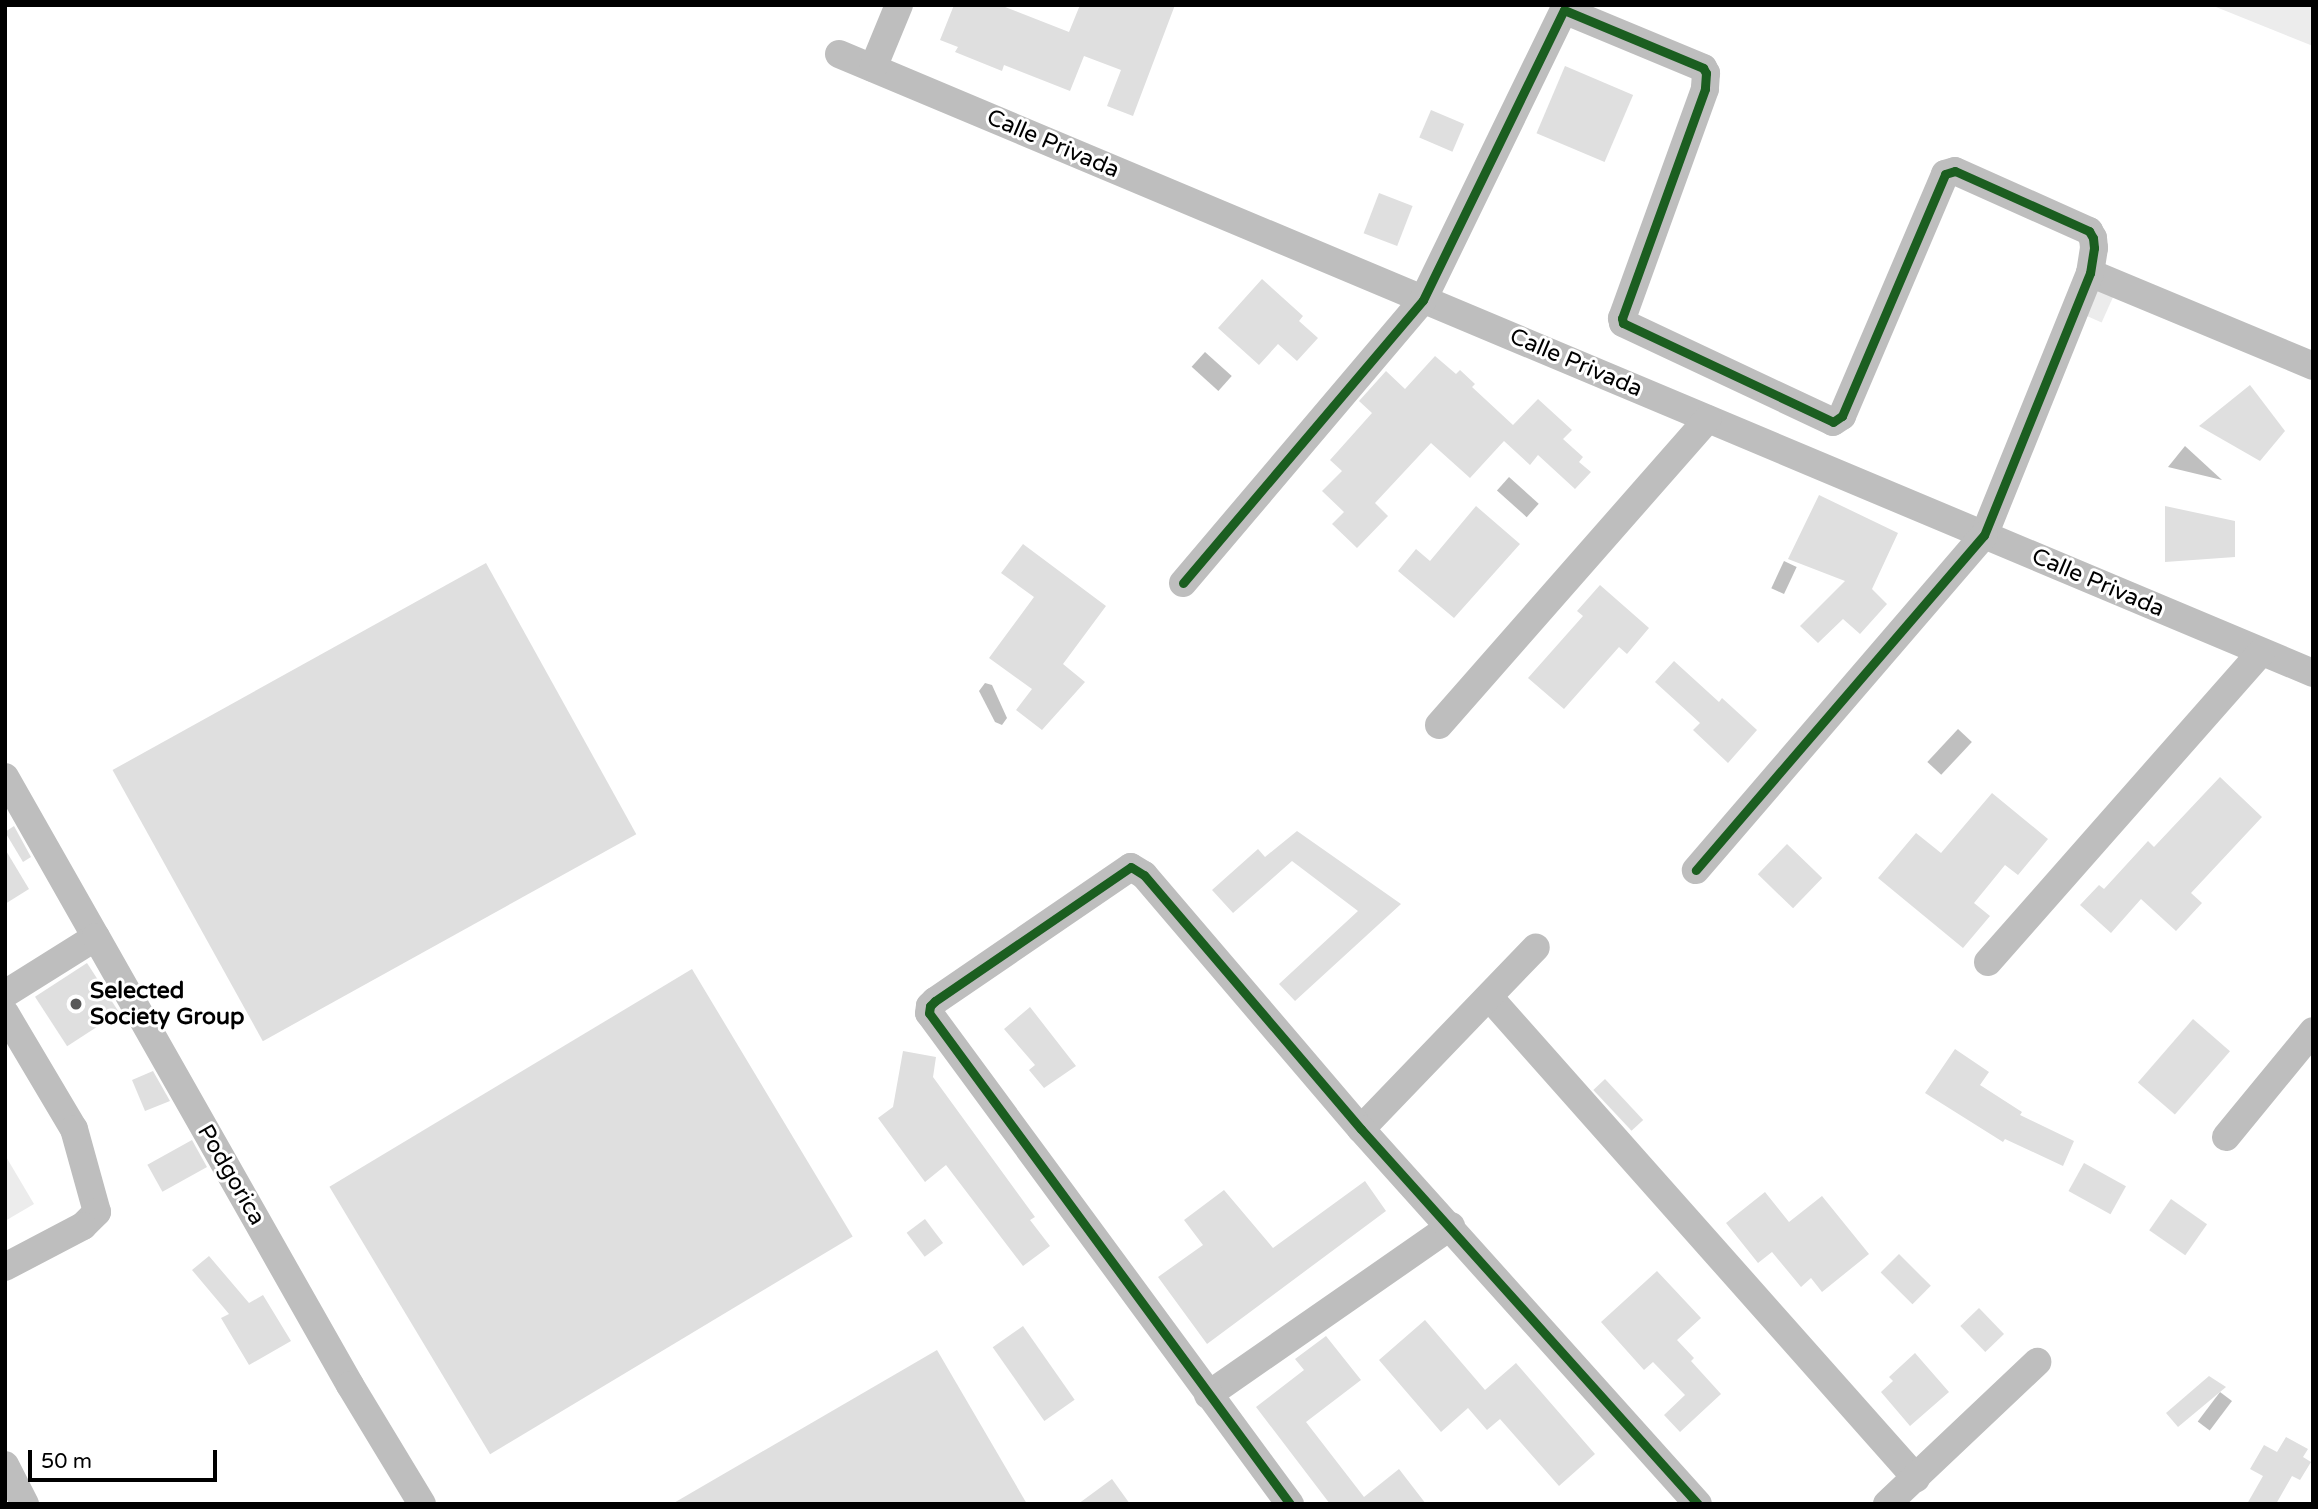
<!DOCTYPE html>
<html>
<head>
<meta charset="utf-8">
<style>
	body { margin:0 }
	#map { position:relative; width:2318px; height:1509px; overflow:hidden; background:#fff; font-family:"Varela Round",sans-serif }
	div>[style] { position:absolute }
	.green>* { inset:0; background:#ececec; transform-origin:0 0 }
	.water>* { inset:0; background:#bfbfbf; transform-origin:0 0 }
	.building>* { inset:0; background:#dfdfdf; transform-origin:0 0 }
	.minor>* { height:28px; margin:-14px; padding:0 14px; transform-origin:14px; border-radius:14px; background:#bebebe }
	.cycleway>* { height:9px; margin:-4.5px; padding:0 4.5px; transform-origin:4.5px; border-radius:4.5px; background:#1b5e20 }
	.dots>* { width:19px; height:19px; translate:-50% -50%; box-sizing:border-box; border:4px solid #fff; border-radius:50% }
	span { translate:-50% -50%; white-space:nowrap; text-align:center; line-height:1.15; -webkit-text-stroke:6px #fff; paint-order:stroke }
	.street-label { font-size:23px; color:#000 }
	.poi-label { font-size:23px; color:#000; font-weight:700 }
	.left { translate:0 -50%; text-align:left }
	.frame { position:absolute; inset:0; border:7px solid #000; pointer-events:none }
	.scale { position:absolute; left:28px; top:1450px; width:189px; height:32px; box-sizing:border-box; border:4px solid #000; border-top:0; padding-left:9px; font-size:21px; line-height:24px; white-space:nowrap; color:#000; -webkit-text-stroke:5px #fff; paint-order:stroke }
</style>
</head>
<body>
<div id="map">
	<div class="green">
		<i style="clip-path:polygon(2211px 5px,2313px 5px,2313px 46px)"></i>
		<i style="left:2083px;top:276px;width:36px;height:35px;rotate:24deg"></i>
		<i style="clip-path:polygon(5px 1155px,34px 1204px,5px 1221px)"></i>
	</div>
	<div class="water">
		<i style="left:1205px;top:352px;width:36px;height:20px;rotate:42deg"></i>
		<i style="clip-path:polygon(2185px 446px,2222px 480px,2168px 467px)"></i>
		<i style="left:1509px;top:477px;width:40px;height:18px;rotate:42deg"></i>
		<i style="left:1784px;top:561px;width:14px;height:30px;rotate:25deg"></i>
		<i style="clip-path:polygon(985px 683px,992px 685px,1007px 718px,1002px 725px,995px 722px,979px 691px)"></i>
		<i style="left:1958px;top:729px;width:19px;height:45px;rotate:43deg"></i>
		<i style="left:2220px;top:1392px;width:15px;height:37px;rotate:37deg"></i>
	</div>
	<div class="building">
		<i style="clip-path:polygon(954px 5px,1000px 5px,1069px 32px,1080px 5px,1175px 5px,1133px 116px,1107px 106px,1121px 70px,1084px 56px,1070px 91px,1004px 65px,1002px 71px,955px 52px,958px 47px,940px 40px)"></i>
		<i style="left:1565px;top:66px;width:74px;height:73px;rotate:23deg"></i>
		<i style="left:1431px;top:110px;width:36px;height:30px;rotate:23deg"></i>
		<i style="left:1379px;top:193px;width:36px;height:43px;rotate:21deg"></i>
		<i style="clip-path:polygon(1262px 279px,1303px 316px,1299px 321px,1318px 338px,1297px 361px,1278px 344px,1259px 365px,1218px 328px)"></i>
		<i style="clip-path:polygon(1435px 356px,1456px 374px,1460px 370px,1475px 384px,1472px 387px,1513px 425px,1538px 399px,1572px 430px,1563px 439px,1583px 457px,1579px 462px,1591px 472px,1575px 489px,1538px 455px,1530px 465px,1504px 441px,1470px 478px,1431px 443px,1375px 503px,1388px 516px,1357px 548px,1332px 524px,1344px 512px,1322px 491px,1342px 471px,1330px 460px,1372px 413px,1359px 401px,1386px 371px,1405px 389px)"></i>
		<i style="clip-path:polygon(2250px 385px,2285px 431px,2260px 461px,2199px 426px)"></i>
		<i style="clip-path:polygon(1819px 495px,1898px 533px,1872px 589px,1887px 604px,1860px 634px,1843px 619px,1818px 643px,1800px 626px,1845px 581px,1788px 559px)"></i>
		<i style="clip-path:polygon(1476px 506px,1520px 544px,1454px 618px,1398px 571px,1416px 549px,1430px 561px)"></i>
		<i style="clip-path:polygon(2165px 506px,2235px 521px,2235px 557px,2165px 562px)"></i>
		<i style="clip-path:polygon(1023px 544px,1106px 606px,1063px 664px,1085px 682px,1042px 730px,1016px 710px,1032px 689px,989px 658px,1034px 597px,1001px 573px)"></i>
		<i style="left:486px;top:563px;width:310px;height:427px;rotate:61deg"></i>
		<i style="clip-path:polygon(1600px 585px,1649px 628px,1627px 654px,1619px 647px,1564px 709px,1528px 678px,1583px 616px,1577px 611px)"></i>
		<i style="clip-path:polygon(1674px 661px,1719px 702px,1722px 698px,1757px 730px,1728px 763px,1693px 730px,1700px 723px,1655px 682px)"></i>
		<i style="clip-path:polygon(2220px 777px,2262px 817px,2191px 893px,2202px 903px,2176px 931px,2141px 899px,2111px 933px,2080px 905px,2099px 885px,2104px 889px,2148px 841px,2154px 847px)"></i>
		<i style="clip-path:polygon(1992px 793px,2048px 839px,2018px 875px,2005px 865px,1974px 903px,1990px 916px,1963px 948px,1878px 878px,1916px 833px,1941px 853px)"></i>
		<i style="clip-path:polygon(14px 826px,31px 857px,23px 862px,5px 832px)"></i>
		<i style="clip-path:polygon(1297px 831px,1401px 904px,1295px 1001px,1279px 984px,1358px 911px,1292px 861px,1233px 913px,1212px 890px,1258px 849px,1265px 857px)"></i>
		<i style="left:1787px;top:844px;width:49px;height:42px;rotate:44deg"></i>
		<i style="clip-path:polygon(5px 849px,29px 889px,5px 904px)"></i>
		<i style="left:87px;top:963px;width:59px;height:62px;rotate:57deg"></i>
		<i style="left:692px;top:969px;width:312px;height:423px;rotate:59deg"></i>
		<i style="clip-path:polygon(1030px 1007px,1076px 1066px,1044px 1088px,1029px 1070px,1035px 1065px,1004px 1029px)"></i>
		<i style="left:2193px;top:1019px;width:49px;height:84px;rotate:41deg"></i>
		<i style="clip-path:polygon(1955px 1049px,1989px 1072px,1980px 1085px,2022px 1112px,2020px 1115px,2074px 1141px,2063px 1166px,2005px 1139px,2003px 1142px,1925px 1093px)"></i>
		<i style="clip-path:polygon(903px 1051px,936px 1057px,933px 1077px,1035px 1217px,1030px 1220px,1050px 1246px,1023px 1266px,946px 1165px,925px 1182px,878px 1118px,893px 1107px)"></i>
		<i style="clip-path:polygon(153px 1071px,170px 1101px,145px 1111px,132px 1080px)"></i>
		<i style="left:1605px;top:1079px;width:56px;height:16px;rotate:47deg"></i>
		<i style="left:192px;top:1140px;width:31px;height:51px;rotate:61deg"></i>
		<i style="left:2084px;top:1163px;width:48px;height:32px;rotate:29deg"></i>
		<i style="clip-path:polygon(1365px 1181px,1386px 1211px,1207px 1344px,1158px 1277px,1203px 1245px,1184px 1220px,1224px 1190px,1273px 1248px)"></i>
		<i style="clip-path:polygon(1765px 1192px,1789px 1222px,1822px 1196px,1869px 1254px,1822px 1292px,1811px 1278px,1801px 1287px,1772px 1252px,1758px 1263px,1726px 1223px)"></i>
		<i style="left:2171px;top:1199px;width:44px;height:38px;rotate:35deg"></i>
		<i style="left:925px;top:1219px;width:30px;height:23px;rotate:53deg"></i>
		<i style="left:1899px;top:1254px;width:45px;height:26px;rotate:45deg"></i>
		<i style="clip-path:polygon(209px 1256px,249px 1303px,263px 1295px,291px 1341px,249px 1365px,221px 1318px,229px 1314px,192px 1270px)"></i>
		<i style="clip-path:polygon(1657px 1271px,1701px 1318px,1677px 1340px,1694px 1358px,1691px 1361px,1721px 1394px,1680px 1432px,1664px 1415px,1685px 1395px,1653px 1362px,1644px 1370px,1601px 1322px)"></i>
		<i style="left:1979px;top:1308px;width:36px;height:26px;rotate:46deg"></i>
		<i style="clip-path:polygon(1425px 1320px,1485px 1390px,1516px 1363px,1595px 1454px,1559px 1486px,1500px 1419px,1487px 1430px,1468px 1408px,1441px 1432px,1379px 1360px)"></i>
		<i style="left:1023px;top:1326px;width:90px;height:37px;rotate:55deg"></i>
		<i style="clip-path:polygon(1326px 1336px,1361px 1380px,1306px 1422px,1364px 1497px,1399px 1469px,1426px 1504px,1330px 1504px,1256px 1407px,1304px 1370px,1295px 1359px)"></i>
		<i style="clip-path:polygon(937px 1350px,1027px 1504px,672px 1504px)"></i>
		<i style="clip-path:polygon(1915px 1353px,1949px 1392px,1910px 1426px,1881px 1392px,1893px 1381px,1889px 1377px)"></i>
		<i style="clip-path:polygon(2209px 1376px,2226px 1387px,2178px 1427px,2166px 1413px)"></i>
		<i style="clip-path:polygon(2286px 1437px,2308px 1449px,2303px 1457px,2311px 1462px,2300px 1480px,2292px 1476px,2276px 1504px,2247px 1504px,2263px 1476px,2250px 1469px,2264px 1445px,2277px 1452px)"></i>
		<i style="clip-path:polygon(1112px 1479px,1130px 1504px,1078px 1504px)"></i>
	</div>
	<div class="minor">
		<i style="left:839px;top:54px;width:1599px;rotate:22.78deg"></i>
		<i style="left:873px;top:68px;width:68px;rotate:-67.6deg"></i>
		<i style="left:2090px;top:273px;width:242px;rotate:22.6deg"></i>
		<i style="left:1183px;top:583px;width:371px;rotate:-49.7deg"></i>
		<i style="left:1423px;top:300px;width:322px;rotate:-64.1deg"></i>
		<i style="left:1564px;top:10px;width:151px;rotate:22.6deg"></i>
		<i style="left:1703px;top:68px;width:6px;rotate:59deg"></i>
		<i style="left:1706px;top:73px;width:16px;rotate:94deg"></i>
		<i style="left:1705px;top:89px;width:244px;rotate:109.9deg"></i>
		<i style="left:1622px;top:318px;width:5px;rotate:79deg"></i>
		<i style="left:1623px;top:323px;width:232px;rotate:25.2deg"></i>
		<i style="left:1833px;top:422px;width:11px;rotate:-34deg"></i>
		<i style="left:1842px;top:416px;width:263px;rotate:-66.9deg"></i>
		<i style="left:1945px;top:174px;width:10px;rotate:-17deg"></i>
		<i style="left:1955px;top:171px;width:147px;rotate:24.1deg"></i>
		<i style="left:2089px;top:231px;width:8px;rotate:60deg"></i>
		<i style="left:2093px;top:238px;width:10px;rotate:84deg"></i>
		<i style="left:2094px;top:248px;width:25px;rotate:99deg"></i>
		<i style="left:2090px;top:273px;width:283px;rotate:112deg"></i>
		<i style="left:1984px;top:535px;width:442px;rotate:130.7deg"></i>
		<i style="left:1439px;top:725px;width:407px;rotate:-48.7deg"></i>
		<i style="left:5px;top:777px;width:184px;rotate:60.4deg"></i>
		<i style="left:1988px;top:962px;width:413px;rotate:-48.6deg"></i>
		<i style="left:5px;top:994px;width:107px;rotate:-32.1deg"></i>
		<i style="left:96px;top:937px;width:515px;rotate:60.45deg"></i>
		<i style="left:350px;top:1385px;width:139px;rotate:58.8deg"></i>
		<i style="left:1490px;top:998px;width:642px;rotate:48.41deg"></i>
		<i style="left:5px;top:1013px;width:135px;rotate:59.3deg"></i>
		<i style="left:74px;top:1129px;width:86px;rotate:74.5deg"></i>
		<i style="left:97px;top:1212px;width:20px;rotate:135deg"></i>
		<i style="left:83px;top:1226px;width:88px;rotate:152.3deg"></i>
		<i style="left:1361px;top:1129px;width:252px;rotate:-46.1deg"></i>
		<i style="left:2226px;top:1137px;width:137px;rotate:-50.6deg"></i>
		<i style="left:1208px;top:1395px;width:296px;rotate:-34.8deg"></i>
		<i style="left:5px;top:1465px;width:44px;rotate:62.9deg"></i>
		<i style="left:1290px;top:1504px;width:609px;rotate:-126.32deg"></i>
		<i style="left:929px;top:1013px;width:7px;rotate:-82deg"></i>
		<i style="left:930px;top:1006px;width:7px;rotate:-45deg"></i>
		<i style="left:935px;top:1001px;width:237px;rotate:-34.4deg"></i>
		<i style="left:1131px;top:867px;width:15px;rotate:32deg"></i>
		<i style="left:1144px;top:875px;width:334px;rotate:49.5deg"></i>
		<i style="left:1361px;top:1129px;width:504px;rotate:48.06deg"></i>
		<i style="left:1887px;top:1504px;width:207px;rotate:-43.4deg"></i>
	</div>
	<div class="cycleway">
		<i style="left:1183px;top:583px;width:371px;rotate:-49.7deg"></i>
		<i style="left:1423px;top:300px;width:322px;rotate:-64.1deg"></i>
		<i style="left:1564px;top:10px;width:151px;rotate:22.6deg"></i>
		<i style="left:1703px;top:68px;width:6px;rotate:59deg"></i>
		<i style="left:1706px;top:73px;width:16px;rotate:94deg"></i>
		<i style="left:1705px;top:89px;width:244px;rotate:109.9deg"></i>
		<i style="left:1622px;top:318px;width:5px;rotate:79deg"></i>
		<i style="left:1623px;top:323px;width:232px;rotate:25.2deg"></i>
		<i style="left:1833px;top:422px;width:11px;rotate:-34deg"></i>
		<i style="left:1842px;top:416px;width:263px;rotate:-66.9deg"></i>
		<i style="left:1945px;top:174px;width:10px;rotate:-17deg"></i>
		<i style="left:1955px;top:171px;width:147px;rotate:24.1deg"></i>
		<i style="left:2089px;top:231px;width:8px;rotate:60deg"></i>
		<i style="left:2093px;top:238px;width:10px;rotate:84deg"></i>
		<i style="left:2094px;top:248px;width:25px;rotate:99deg"></i>
		<i style="left:2090px;top:273px;width:283px;rotate:112deg"></i>
		<i style="left:1984px;top:535px;width:442px;rotate:130.7deg"></i>
		<i style="left:1290px;top:1504px;width:609px;rotate:-126.32deg"></i>
		<i style="left:929px;top:1013px;width:7px;rotate:-82deg"></i>
		<i style="left:930px;top:1006px;width:7px;rotate:-45deg"></i>
		<i style="left:935px;top:1001px;width:237px;rotate:-34.4deg"></i>
		<i style="left:1131px;top:867px;width:15px;rotate:32deg"></i>
		<i style="left:1144px;top:875px;width:334px;rotate:49.5deg"></i>
		<i style="left:1361px;top:1129px;width:504px;rotate:48.06deg"></i>
	</div>
	<div class="dots">
		<i style="left:76px;top:1004px;background:#595959"></i>
	</div>
	<div class="street-label">
		<span style="left:1053px;top:144px;rotate:23deg">Calle Privada</span>
		<span style="left:1576px;top:363px;rotate:23deg">Calle Privada</span>
		<span style="left:2098px;top:583px;rotate:23deg">Calle Privada</span>
		<span style="left:231px;top:1175px;rotate:60deg">Podgorica</span>
	</div>
	<div class="poi-label">
		<span class="left" style="left:90px;top:1004px">Selected<br>Society Group</span>
	</div>
	<div class="frame"></div>
	<div class="scale">50 m</div>
</div>
</body>
</html>
